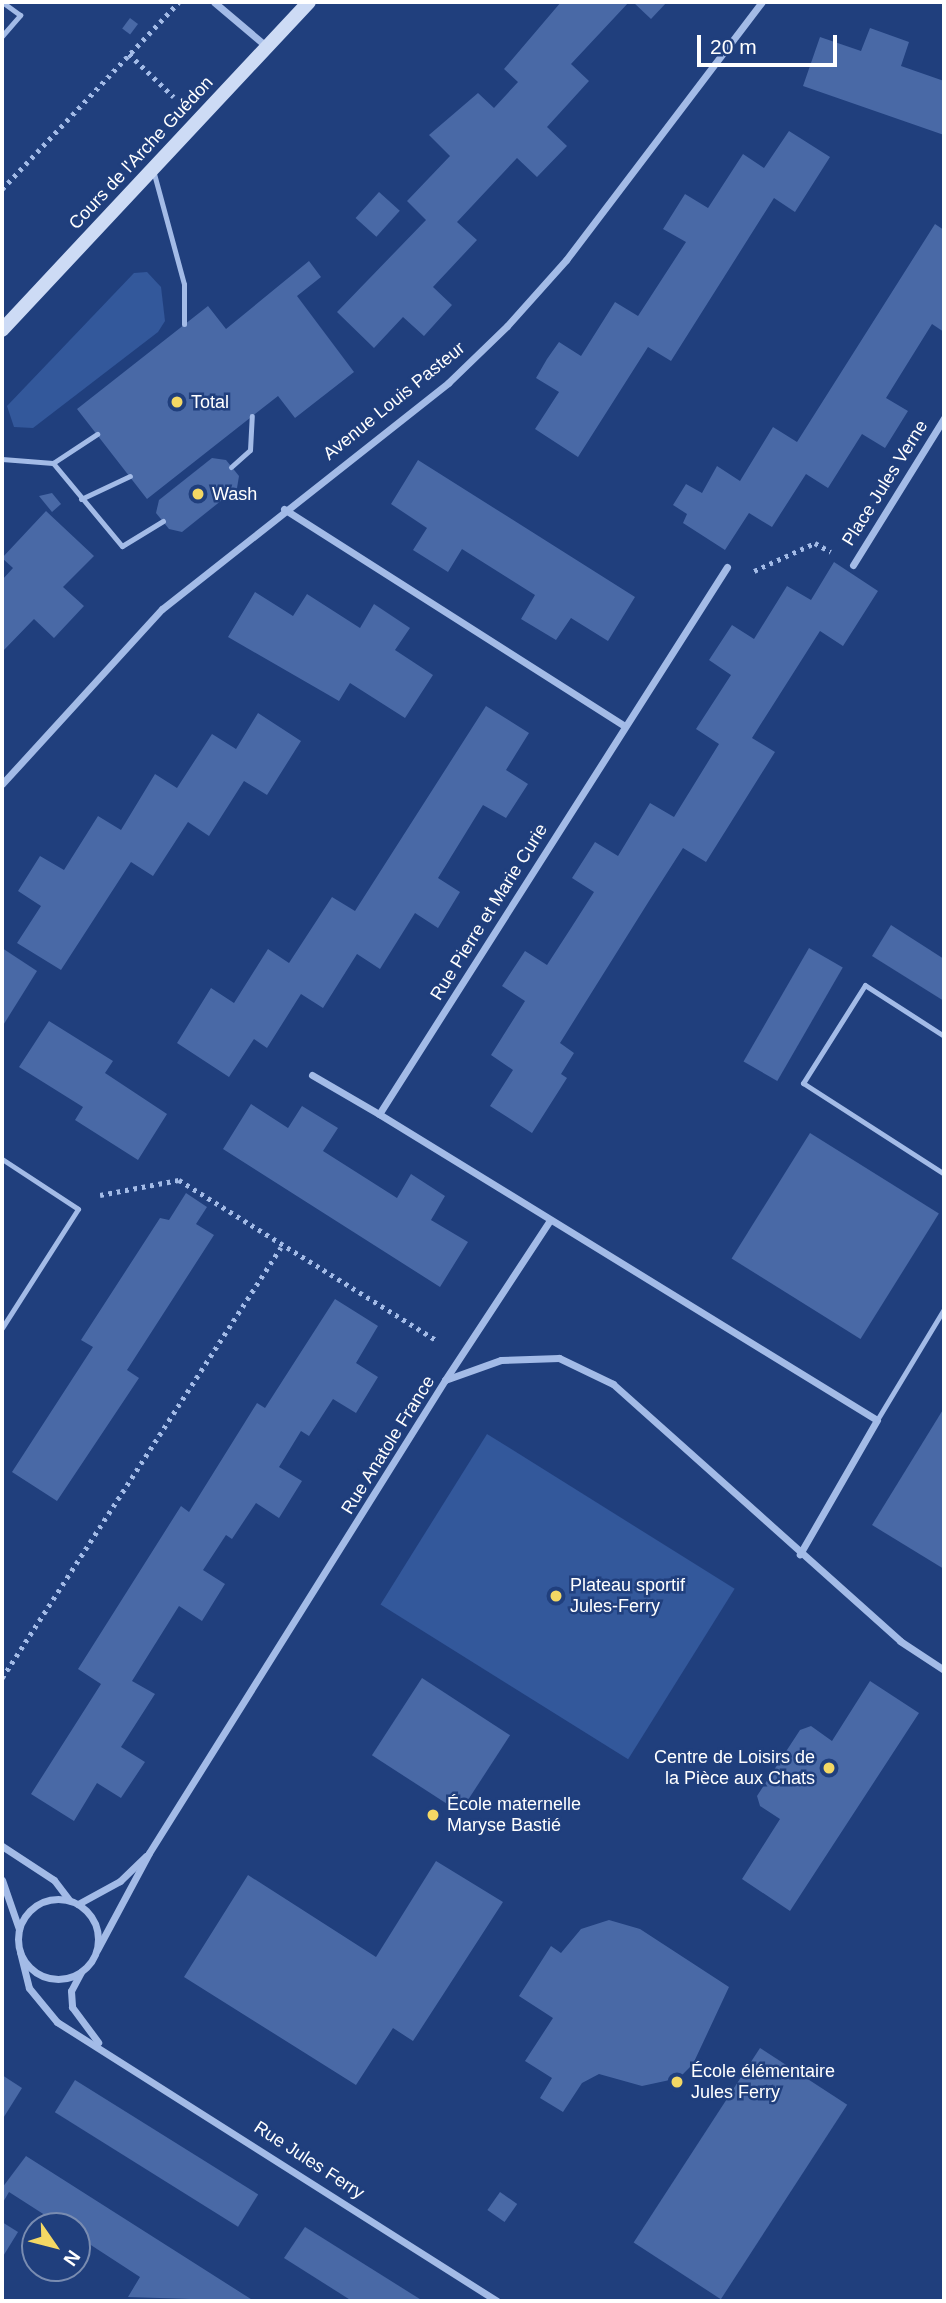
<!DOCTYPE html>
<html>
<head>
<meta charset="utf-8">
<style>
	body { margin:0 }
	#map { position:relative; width:946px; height:2303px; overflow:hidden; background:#203f7d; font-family:Arial,sans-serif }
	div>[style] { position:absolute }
	.green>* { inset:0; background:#33589b; transform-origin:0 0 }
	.building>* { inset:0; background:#4969a6; transform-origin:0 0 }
	.path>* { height:4.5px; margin-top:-2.25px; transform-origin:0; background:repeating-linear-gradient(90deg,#a3bbe7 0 3.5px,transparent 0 8.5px) }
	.service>* { height:5px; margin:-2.5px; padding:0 2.5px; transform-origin:2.5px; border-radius:2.5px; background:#a3bbe7 }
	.minor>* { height:7px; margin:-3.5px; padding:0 3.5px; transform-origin:3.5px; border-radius:3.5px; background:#a3bbe7 }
	.minor>.ring { margin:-3.5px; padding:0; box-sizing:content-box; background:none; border:7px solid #a3bbe7; border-radius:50% }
	.secondary>* { height:14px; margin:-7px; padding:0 7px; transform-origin:7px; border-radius:7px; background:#cddbf5 }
	.dots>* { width:19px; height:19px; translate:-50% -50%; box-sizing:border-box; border:4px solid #203f7d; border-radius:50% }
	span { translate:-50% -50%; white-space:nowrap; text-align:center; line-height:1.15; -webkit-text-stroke:5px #203f7d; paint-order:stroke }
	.street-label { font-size:18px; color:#fff }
	.poi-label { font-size:18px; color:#fff }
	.left { translate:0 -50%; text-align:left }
	.right { translate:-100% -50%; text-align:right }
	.frame { position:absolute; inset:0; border:4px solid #fff; pointer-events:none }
	.north { position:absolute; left:21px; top:2212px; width:70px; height:70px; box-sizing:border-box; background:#203f7d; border:2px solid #798cb1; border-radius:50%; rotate:125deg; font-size:19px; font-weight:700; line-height:28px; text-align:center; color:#fff }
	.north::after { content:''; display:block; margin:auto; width:24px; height:32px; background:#f4d864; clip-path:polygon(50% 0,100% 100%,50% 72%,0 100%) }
	.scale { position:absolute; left:697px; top:35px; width:140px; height:32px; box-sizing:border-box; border:4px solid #fff; border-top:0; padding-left:9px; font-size:21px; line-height:24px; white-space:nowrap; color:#fff; -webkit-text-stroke:5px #203f7d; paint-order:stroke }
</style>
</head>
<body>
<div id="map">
	<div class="green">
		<i style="clip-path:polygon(147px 272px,161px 287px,165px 321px,158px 332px,33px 428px,14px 427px,7px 406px,134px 273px)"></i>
		<i style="left:487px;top:1434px;width:292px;height:201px;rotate:32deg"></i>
	</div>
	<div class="building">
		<i style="clip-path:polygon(561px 2px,629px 2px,571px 64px,589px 81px,547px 127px,567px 146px,537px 177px,517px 158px,457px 222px,477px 240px,433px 287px,452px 305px,424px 336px,403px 317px,374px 348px,337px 312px,426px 220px,407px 201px,450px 156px,429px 135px,478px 93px,494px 108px,518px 82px,504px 69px)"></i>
		<i style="clip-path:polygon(633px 2px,667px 2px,651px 19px)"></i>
		<i style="left:130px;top:18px;width:10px;height:13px;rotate:37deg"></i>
		<i style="clip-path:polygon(870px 28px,909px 42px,901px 66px,944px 81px,944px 135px,803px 86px,820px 37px,861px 51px)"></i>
		<i style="clip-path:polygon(789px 131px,830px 157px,795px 212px,774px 198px,671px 361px,648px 347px,578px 457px,535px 429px,559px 392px,536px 378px,547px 359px,559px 342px,581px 356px,615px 302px,638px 316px,686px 242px,663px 229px,685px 194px,708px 208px,743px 154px,764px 168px)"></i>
		<i style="left:379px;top:192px;width:28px;height:35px;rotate:42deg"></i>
		<i style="clip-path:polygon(935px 224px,944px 230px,944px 332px,932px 324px,886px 398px,908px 411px,885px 448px,862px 434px,828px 488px,806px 474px,772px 527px,749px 513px,725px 550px,683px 523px,687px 514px,673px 505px,686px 484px,702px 493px,717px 466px,740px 481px,773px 427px,797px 442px)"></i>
		<i style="clip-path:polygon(309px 261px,321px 277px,297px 296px,354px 372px,295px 418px,278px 396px,147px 499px,77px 409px,208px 306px,226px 329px)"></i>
		<i style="clip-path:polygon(212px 458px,226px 460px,239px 476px,237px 488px,182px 532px,169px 529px,156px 513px,159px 500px)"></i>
		<i style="clip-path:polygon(418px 460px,635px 597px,608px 641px,571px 618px,556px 640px,521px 619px,535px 595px,462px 549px,448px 572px,413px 550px,427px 528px,391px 504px)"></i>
		<i style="clip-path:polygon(52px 493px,61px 504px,52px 512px,39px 496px)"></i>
		<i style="clip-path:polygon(46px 511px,94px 556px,63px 587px,84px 606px,54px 638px,34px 619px,2px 652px,2px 580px,13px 568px,2px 558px)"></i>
		<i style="clip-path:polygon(834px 562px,878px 591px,843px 646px,820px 631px,752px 738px,775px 752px,706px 862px,683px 848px,649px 901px,560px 1043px,574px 1053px,561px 1074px,567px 1078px,532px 1133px,490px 1106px,513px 1070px,491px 1055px,525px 1001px,502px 986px,525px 951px,547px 965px,571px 928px,594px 892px,572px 878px,595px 842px,618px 856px,650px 803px,674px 817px,719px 744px,696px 729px,731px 675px,709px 660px,732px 625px,754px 639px,787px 586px,811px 600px)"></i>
		<i style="clip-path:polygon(255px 592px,293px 616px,307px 594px,360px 628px,374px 604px,410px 628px,395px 650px,433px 675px,405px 718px,350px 683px,339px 701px,228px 637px)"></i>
		<i style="clip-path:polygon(486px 706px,529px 733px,506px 770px,528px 784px,506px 818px,483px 805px,438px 878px,460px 892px,438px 928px,415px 913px,380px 969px,357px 954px,323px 1008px,301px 994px,267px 1048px,254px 1039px,229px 1077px,177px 1043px,211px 988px,234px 1003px,268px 949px,289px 963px,332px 897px,355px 911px)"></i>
		<i style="clip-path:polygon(258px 713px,301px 741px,267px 795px,244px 781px,209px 836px,188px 822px,153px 876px,131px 862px,61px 970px,17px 943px,41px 906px,18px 891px,40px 856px,64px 870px,98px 816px,121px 830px,155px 774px,177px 788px,212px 734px,236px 749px)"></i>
		<i style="clip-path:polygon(891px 925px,944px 959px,944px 1001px,872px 956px)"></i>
		<i style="clip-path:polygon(2px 948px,37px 971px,2px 1027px)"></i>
		<i style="left:809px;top:948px;width:39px;height:131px;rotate:30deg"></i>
		<i style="clip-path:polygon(49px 1021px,113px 1061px,105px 1073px,167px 1114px,138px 1160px,75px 1120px,83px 1107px,19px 1067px)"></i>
		<i style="clip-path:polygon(251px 1104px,288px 1128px,302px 1106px,338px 1128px,323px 1151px,397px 1198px,411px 1174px,445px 1196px,431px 1220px,468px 1242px,440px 1287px,223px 1149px)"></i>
		<i style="left:810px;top:1133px;width:152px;height:148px;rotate:32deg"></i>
		<i style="clip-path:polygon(186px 1193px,207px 1207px,196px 1224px,214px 1235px,127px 1370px,139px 1378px,57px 1501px,12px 1472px,93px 1347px,81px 1340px,160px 1218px,169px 1220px)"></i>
		<i style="clip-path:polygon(335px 1299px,378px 1326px,356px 1363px,378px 1377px,356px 1413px,333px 1399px,309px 1436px,301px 1431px,279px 1467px,302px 1481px,279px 1518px,256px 1503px,232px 1539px,226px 1535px,203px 1570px,225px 1584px,202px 1621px,179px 1606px,132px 1681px,155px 1694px,121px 1747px,145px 1762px,121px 1798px,97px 1783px,74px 1821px,31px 1794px,101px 1684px,78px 1669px,181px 1506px,189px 1512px,257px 1403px,265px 1408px)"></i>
		<i style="clip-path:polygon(944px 1408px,944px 1569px,872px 1525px)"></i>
		<i style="left:422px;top:1678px;width:105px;height:92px;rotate:33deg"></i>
		<i style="clip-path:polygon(870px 1681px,919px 1713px,790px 1911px,742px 1879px,780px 1819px,760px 1806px,757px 1796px,800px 1730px,811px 1726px,832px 1741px)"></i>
		<i style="clip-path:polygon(436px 1861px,503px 1902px,413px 2041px,393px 2028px,356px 2085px,184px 1977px,248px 1875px,376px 1957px)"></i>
		<i style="clip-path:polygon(609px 1920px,640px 1929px,729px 1987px,693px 2064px,679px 2078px,642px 2086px,599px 2074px,582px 2083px,563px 2112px,540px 2098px,552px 2078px,525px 2061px,553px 2018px,519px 1996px,551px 1946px,561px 1953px,581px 1929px)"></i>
		<i style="left:760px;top:2048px;width:104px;height:232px;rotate:33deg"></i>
		<i style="clip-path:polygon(2px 2075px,22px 2088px,2px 2120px)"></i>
		<i style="left:75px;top:2080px;width:216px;height:38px;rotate:32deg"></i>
		<i style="clip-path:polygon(26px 2156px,254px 2301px,128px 2297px,140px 2277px,77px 2236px,77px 2226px,62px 2226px,9px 2192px,2px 2204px,2px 2188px)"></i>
		<i style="left:500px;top:2192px;width:21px;height:22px;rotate:35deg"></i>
		<i style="clip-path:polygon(2px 2222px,18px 2232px,2px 2258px)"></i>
		<i style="clip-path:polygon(305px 2227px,423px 2301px,352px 2301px,284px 2258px)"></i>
	</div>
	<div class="path">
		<i style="left:129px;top:54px;width:62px;rotate:43.7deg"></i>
		<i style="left:2px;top:189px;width:257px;rotate:-46.6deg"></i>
		<i style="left:754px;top:571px;width:67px;rotate:-24.7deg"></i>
		<i style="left:815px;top:543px;width:18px;rotate:29deg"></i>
		<i style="left:100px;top:1195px;width:80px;rotate:-10.8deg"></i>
		<i style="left:179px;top:1180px;width:305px;rotate:31.9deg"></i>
		<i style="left:2px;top:1678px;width:513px;rotate:-57.08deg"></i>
	</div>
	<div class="service">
		<i style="left:2px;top:36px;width:28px;rotate:-49deg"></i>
		<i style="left:20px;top:15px;width:22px;rotate:-144deg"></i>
		<i style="left:153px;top:170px;width:118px;rotate:74.8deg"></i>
		<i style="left:184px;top:284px;width:40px;rotate:90deg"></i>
		<i style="left:2px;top:459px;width:51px;rotate:4.5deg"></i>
		<i style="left:53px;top:463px;width:53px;rotate:-33.4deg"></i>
		<i style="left:53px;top:463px;width:108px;rotate:50.3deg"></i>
		<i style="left:122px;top:546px;width:48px;rotate:-31.4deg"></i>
		<i style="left:231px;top:467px;width:25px;rotate:-42deg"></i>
		<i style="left:250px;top:450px;width:34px;rotate:-87deg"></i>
		<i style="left:81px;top:499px;width:54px;rotate:-25.1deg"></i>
		<i style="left:944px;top:1036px;width:94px;rotate:-147.2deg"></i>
		<i style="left:865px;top:985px;width:116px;rotate:122.3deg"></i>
		<i style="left:803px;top:1083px;width:168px;rotate:32.8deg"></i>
		<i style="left:2px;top:1159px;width:91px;rotate:33.3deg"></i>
		<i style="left:78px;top:1209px;width:141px;rotate:122.6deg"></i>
		<i style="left:877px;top:1420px;width:130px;rotate:-58.9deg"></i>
	</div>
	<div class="minor">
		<i style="left:214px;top:2px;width:70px;rotate:40.3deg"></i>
		<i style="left:284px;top:509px;width:403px;rotate:32.5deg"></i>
		<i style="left:853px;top:565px;width:173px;rotate:-58.2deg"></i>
		<i style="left:727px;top:567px;width:648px;rotate:122.46deg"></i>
		<i style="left:379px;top:1114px;width:584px;rotate:31.57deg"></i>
		<i style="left:877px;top:1420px;width:155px;rotate:119.9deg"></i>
		<i style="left:2px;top:784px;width:237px;rotate:-47.6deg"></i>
		<i style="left:162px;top:609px;width:365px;rotate:-38.3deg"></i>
		<i style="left:448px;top:383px;width:82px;rotate:-44deg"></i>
		<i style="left:507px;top:326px;width:89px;rotate:-48.2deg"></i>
		<i style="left:566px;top:260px;width:324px;rotate:-52.8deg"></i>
		<i style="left:312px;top:1075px;width:78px;rotate:30.2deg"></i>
		<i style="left:445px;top:1380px;width:191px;rotate:-56.7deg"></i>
		<i style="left:2px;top:1846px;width:62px;rotate:33.2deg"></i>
		<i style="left:54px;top:1880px;width:25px;rotate:53deg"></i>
		<i style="left:2px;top:1880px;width:52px;rotate:70.9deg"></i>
		<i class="ring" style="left:18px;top:1899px;width:73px;height:73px"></i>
		<i style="left:78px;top:1904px;width:48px;rotate:-28.7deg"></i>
		<i style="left:120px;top:1881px;width:36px;rotate:-44deg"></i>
		<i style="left:97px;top:1950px;width:110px;rotate:-61.8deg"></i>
		<i style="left:149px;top:1853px;width:558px;rotate:-57.96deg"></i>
		<i style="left:445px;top:1380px;width:59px;rotate:-19.7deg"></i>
		<i style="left:501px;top:1360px;width:58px;rotate:-2deg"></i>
		<i style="left:559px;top:1358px;width:60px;rotate:25.7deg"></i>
		<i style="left:613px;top:1384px;width:385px;rotate:41.8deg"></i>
		<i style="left:900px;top:1641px;width:53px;rotate:33.4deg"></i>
		<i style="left:20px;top:1952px;width:37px;rotate:76deg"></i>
		<i style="left:29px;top:1988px;width:44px;rotate:50.5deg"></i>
		<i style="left:57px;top:2022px;width:521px;rotate:32.38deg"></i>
		<i style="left:81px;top:1972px;width:21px;rotate:118deg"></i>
		<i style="left:71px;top:1991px;width:16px;rotate:86deg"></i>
		<i style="left:72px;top:2007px;width:44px;rotate:53.4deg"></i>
	</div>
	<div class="secondary">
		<i style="left:2px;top:330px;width:449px;rotate:-46.9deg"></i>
	</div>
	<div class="dots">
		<i style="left:177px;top:402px;background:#f4d864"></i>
		<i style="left:198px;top:494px;background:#f4d864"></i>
		<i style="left:556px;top:1596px;background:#f4d864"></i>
		<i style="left:829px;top:1768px;background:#f4d864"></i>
		<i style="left:433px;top:1815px;background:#f4d864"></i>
		<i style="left:677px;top:2082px;background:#f4d864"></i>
	</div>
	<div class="street-label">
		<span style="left:141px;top:153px;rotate:-47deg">Cours de l'Arche Guédon</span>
		<span style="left:394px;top:401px;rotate:-39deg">Avenue Louis Pasteur</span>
		<span style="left:885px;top:483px;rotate:-58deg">Place Jules Verne</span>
		<span style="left:489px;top:912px;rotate:-58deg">Rue Pierre et Marie Curie</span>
		<span style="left:388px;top:1445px;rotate:-58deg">Rue Anatole France</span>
		<span style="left:309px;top:2160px;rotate:33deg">Rue Jules Ferry</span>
	</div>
	<div class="poi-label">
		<span class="left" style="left:191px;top:402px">Total</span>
		<span class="left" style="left:212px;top:494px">Wash</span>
		<span class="left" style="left:570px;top:1596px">Plateau sportif<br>Jules-Ferry</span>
		<span class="right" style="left:815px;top:1768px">Centre de Loisirs de<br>la Pièce aux Chats</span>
		<span class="left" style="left:447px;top:1815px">École maternelle<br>Maryse Bastié</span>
		<span class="left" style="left:691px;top:2082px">École élémentaire<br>Jules Ferry</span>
	</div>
	<div class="frame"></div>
	<div class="north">N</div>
	<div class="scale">20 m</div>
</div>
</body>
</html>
